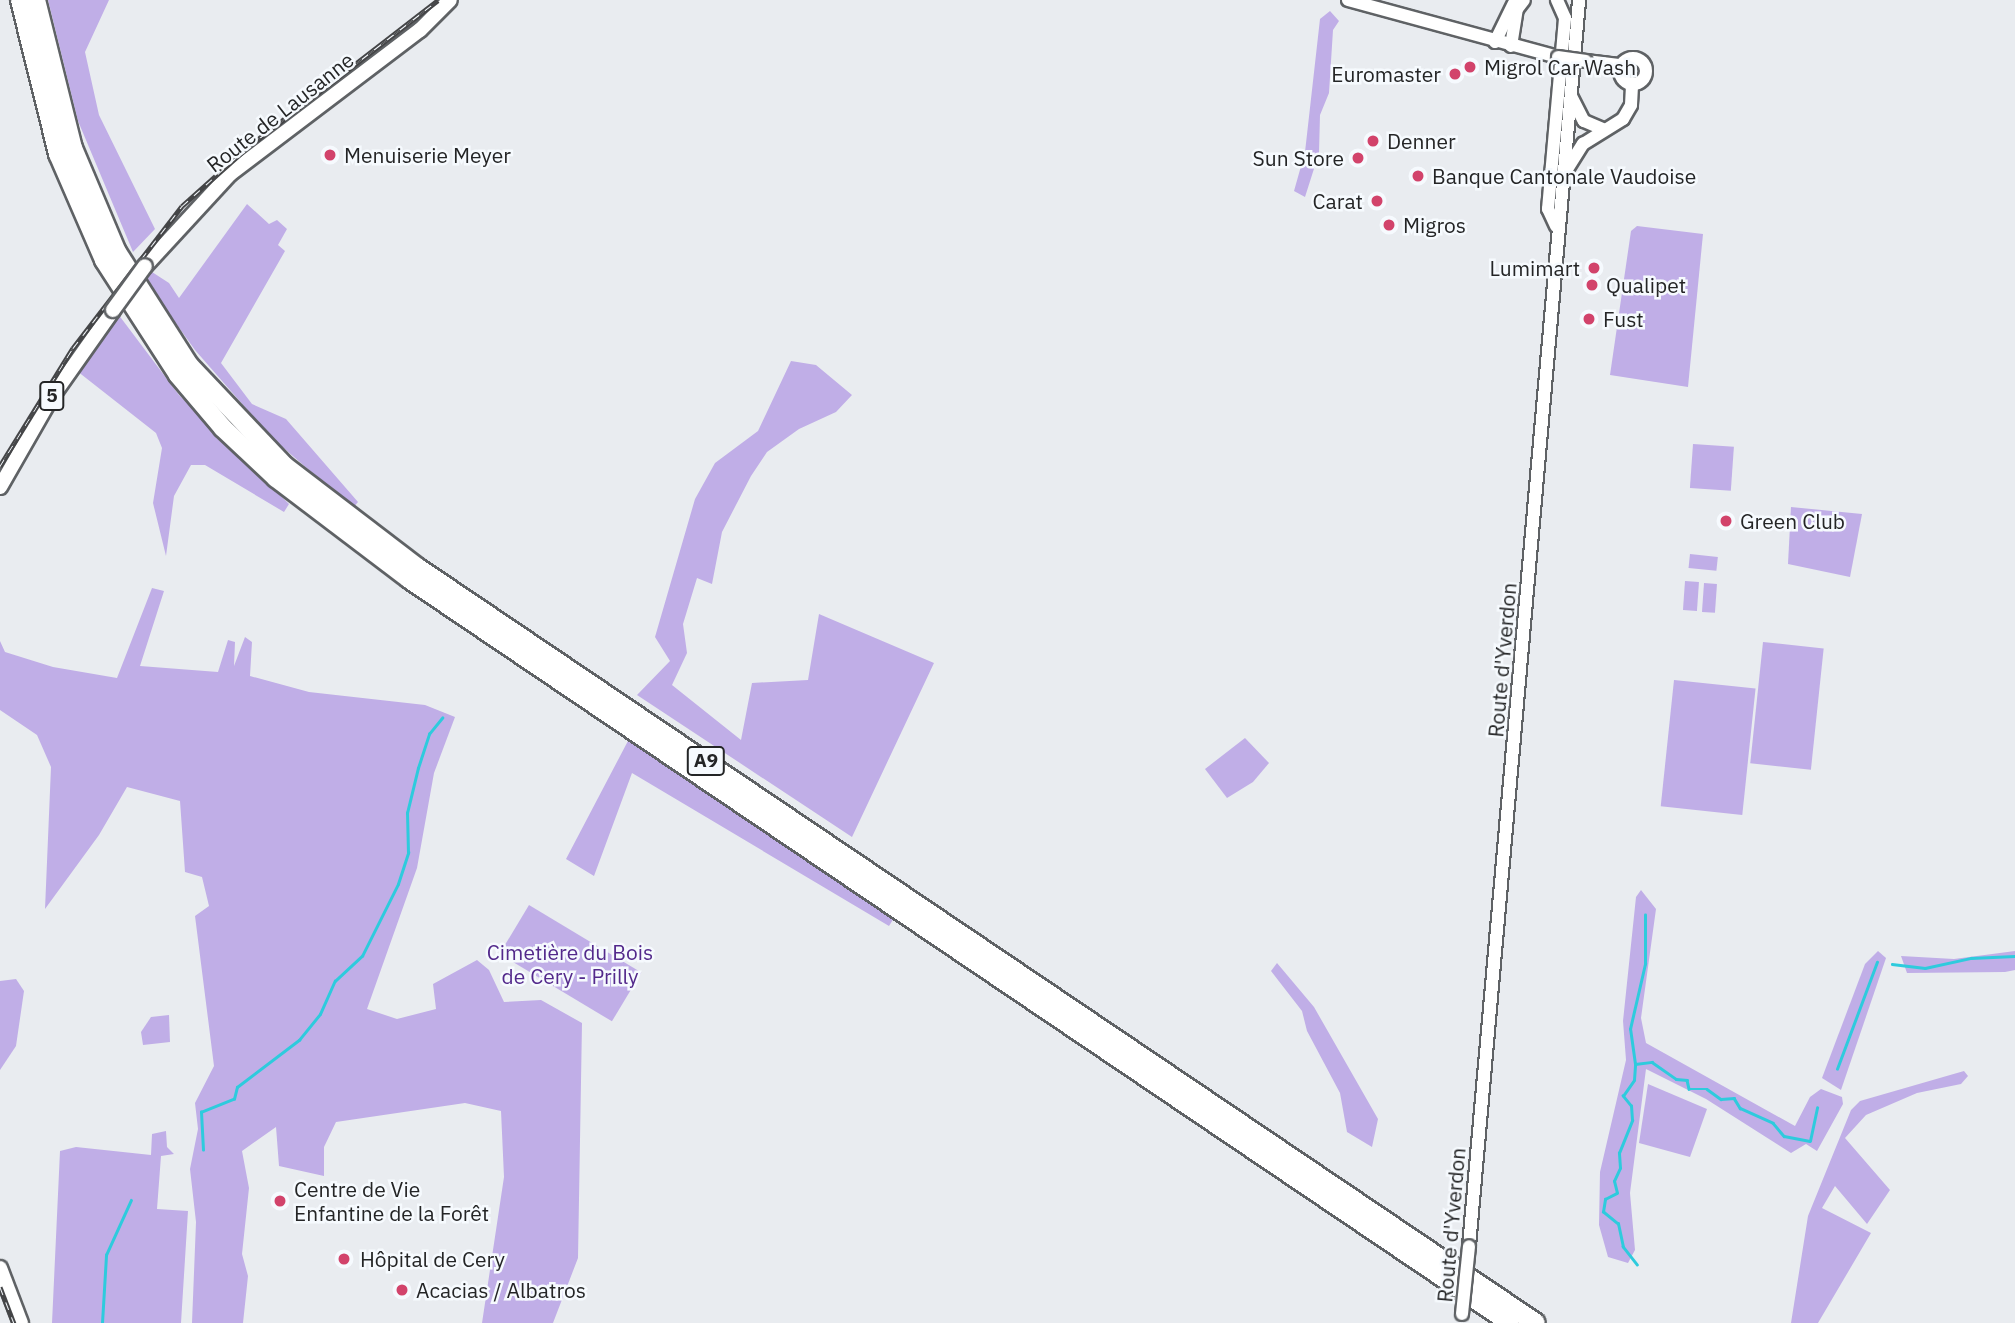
<!DOCTYPE html>
<html>
<head>
<meta charset="utf-8">
<style>
	body { margin:0 }
	#map { position:relative; width:2015px; height:1323px; overflow:hidden; background:#e9ecf0; font-family:"IBM Plex Sans",sans-serif }
	div>[style] { position:absolute }
	[style*='--x'] { left:calc(var(--x)*1px); top:calc(var(--y)*1px); width:calc(var(--w)*1px); rotate:calc(var(--a)*1deg) }
	.green>* { inset:0; background:#c0aee7; transform-origin:0 0 }
	.stream>* { height:2.5px; margin:-1.25px; padding:0 1.25px; transform-origin:1.25px; border-radius:1.25px; background:#2ecbdd }
	.roads { filter:drop-shadow(2px 0 #5f6265) drop-shadow(-2px 0 #5f6265) drop-shadow(0 2px #5f6265) drop-shadow(0 -2px #5f6265) }
	.secondary>* { height:12px; margin:-6px; padding:0 6px; transform-origin:6px; border-radius:6px; background:#fff }
	.secondary>.ring { margin:-6px; padding:0; box-sizing:content-box; background:none; border:12px solid #fff; border-radius:50% }
	.primary>* { height:14px; margin:-7px; padding:0 7px; transform-origin:7px; border-radius:7px; background:#fff }
	.highway>* { height:18px; margin:-9px; padding:0 9px; transform-origin:9px; border-radius:9px; background:#fff }
	.rail>* { height:5px; margin-top:-2.5px; transform-origin:0; background:repeating-linear-gradient(90deg,#f6fafe 0 8px,#444547 0 16px); box-sizing:border-box; border-block:2px solid #444547 }
	.bridges { filter:drop-shadow(2px 0 #5f6265) drop-shadow(-2px 0 #5f6265) drop-shadow(0 2px #5f6265) drop-shadow(0 -2px #5f6265) }
	.secondary-bridge>* { height:12px; margin:-6px; padding:0 6px; transform-origin:6px; border-radius:6px; background:#fff }
	.primary-bridge>* { height:14px; margin:-7px; padding:0 7px; transform-origin:7px; border-radius:7px; background:#fff }
	.dots>* { width:19px; height:19px; translate:-50% -50%; box-sizing:border-box; border:4px solid #f6fafe; border-radius:50% }
	span { translate:-50% -50%; white-space:nowrap; text-align:center; line-height:1.15; -webkit-text-stroke:5px #f6fafe; paint-order:stroke }
	.shield-label span { padding:2px 5px; background:#f6fafe; border:2px solid; border-radius:5px; -webkit-text-stroke-width:0 }
	.shield-label { font-size:19px; color:#242526; font-weight:700 }
	.poi-label { font-size:21px; color:#242526 }
	.left { translate:0 -50%; text-align:left }
	.right { translate:-100% -50%; text-align:right }
	.street-label { font-size:21px; color:#242526 }
	.park-label { font-size:21px; color:#53298b }
</style>
</head>
<body>
<div id="map">
	<div class="green">
		<div style="clip-path:polygon(48px 0,109px 0,85px 52px,99px 115px,155px 229px,133px 252px,78px 121px)"></div>
		<div style="clip-path:polygon(1330px 11px,1339px 21px,1333px 30px,1329px 93px,1320px 115px,1319px 153px,1305px 197px,1294px 191px,1305px 152px,1320px 19px)"></div>
		<div style="clip-path:polygon(247px 204px,269px 224px,277px 220px,287px 229px,278px 245px,285px 251px,221px 363px,252px 404px,286px 419px,358px 502px,353px 508px,272px 438px,195px 350px,145px 280px,152px 272px,169px 283px,179px 298px)"></div>
		<div style="clip-path:polygon(1637px 226px,1703px 234px,1688px 387px,1610px 375px,1631px 231px)"></div>
		<div style="clip-path:polygon(118px 314px,179px 395px,289px 504px,284px 512px,205px 465px,191px 465px,174px 496px,166px 556px,153px 503px,162px 448px,156px 433px,77px 371px)"></div>
		<div style="clip-path:polygon(791px 361px,816px 365px,852px 395px,836px 412px,799px 429px,767px 452px,751px 476px,722px 532px,712px 584px,697px 578px,683px 624px,687px 653px,672px 685px,741px 740px,752px 683px,808px 680px,819px 614px,934px 663px,852px 837px,637px 695px,670px 661px,655px 637px,695px 499px,715px 463px,758px 431px)"></div>
		<div style="left:1693px;top:444px;width:41px;height:44px;rotate:4deg"></div>
		<div style="clip-path:polygon(1791px 507px,1862px 514px,1850px 577px,1788px 564px)"></div>
		<div style="left:1690px;top:554px;width:28px;height:14px;rotate:6deg"></div>
		<div style="left:1685px;top:581px;width:14px;height:29px;rotate:4deg"></div>
		<div style="left:1704px;top:583px;width:13px;height:29px;rotate:4deg"></div>
		<div style="clip-path:polygon(152px 588px,164px 591px,140px 666px,218px 672px,228px 640px,235px 642px,234px 666px,245px 637px,252px 642px,250px 676px,309px 692px,425px 705px,455px 717px,434px 773px,417px 868px,367px 1009px,397px 1019px,436px 1009px,433px 984px,477px 960px,489px 970px,504px 1002px,541px 1000px,582px 1023px,578px 1258px,553px 1323px,482px 1323px,504px 1177px,501px 1111px,465px 1103px,336px 1122px,324px 1147px,324px 1176px,279px 1166px,276px 1127px,242px 1151px,249px 1188px,242px 1254px,248px 1276px,243px 1323px,192px 1323px,196px 1222px,190px 1169px,198px 1129px,195px 1103px,214px 1066px,195px 916px,209px 906px,202px 877px,185px 872px,180px 801px,127px 787px,99px 835px,45px 909px,51px 767px,37px 735px,0 710px,0 641px,5px 652px,53px 667px,117px 678px)"></div>
		<div style="left:1763px;top:642px;width:61px;height:122px;rotate:6deg"></div>
		<div style="left:1674px;top:680px;width:82px;height:127px;rotate:6deg"></div>
		<div style="clip-path:polygon(1245px 738px,1269px 763px,1253px 782px,1227px 798px,1205px 769px)"></div>
		<div style="clip-path:polygon(629px 739px,894px 918px,889px 926px,632px 773px,594px 876px,566px 859px)"></div>
		<div style="clip-path:polygon(1641px 890px,1656px 909px,1641px 1018px,1646px 1043px,1795px 1126px,1810px 1097px,1821px 1089px,1842px 1097px,1843px 1104px,1817px 1151px,1806px 1144px,1791px 1153px,1706px 1099px,1646px 1069px,1630px 1193px,1635px 1250px,1628px 1263px,1608px 1257px,1599px 1225px,1600px 1172px,1626px 1060px,1623px 1021px,1636px 897px)"></div>
		<div style="left:529px;top:905px;width:131px;height:57px;rotate:31deg"></div>
		<div style="clip-path:polygon(1878px 951px,1886px 958px,1841px 1090px,1822px 1078px,1865px 964px)"></div>
		<div style="clip-path:polygon(2015px 951px,2015px 970px,2005px 972px,1907px 973px,1901px 956px,1954px 959px)"></div>
		<div style="clip-path:polygon(1277px 963px,1314px 1007px,1378px 1119px,1372px 1147px,1347px 1132px,1340px 1093px,1307px 1031px,1302px 1011px,1271px 971px)"></div>
		<div style="clip-path:polygon(16px 979px,24px 991px,16px 1046px,0 1070px,0 981px)"></div>
		<div style="clip-path:polygon(169px 1015px,170px 1042px,143px 1045px,141px 1032px,151px 1017px)"></div>
		<div style="clip-path:polygon(1964px 1071px,1968px 1076px,1961px 1084px,1917px 1093px,1866px 1115px,1845px 1138px,1890px 1190px,1867px 1224px,1835px 1186px,1822px 1208px,1871px 1233px,1818px 1323px,1791px 1323px,1808px 1216px,1851px 1110px,1860px 1101px)"></div>
		<div style="clip-path:polygon(1648px 1084px,1707px 1109px,1690px 1157px,1639px 1143px)"></div>
		<div style="clip-path:polygon(166px 1131px,167px 1147px,174px 1154px,161px 1156px,157px 1209px,188px 1211px,181px 1323px,52px 1323px,60px 1151px,76px 1147px,151px 1155px,152px 1134px)"></div>
	</div>
	<div class="stream">
		<div style="--x:1892;--y:964;--w:33;--a:7"></div>
		<div style="--x:1925;--y:968;--w:47;--a:-12.3"></div>
		<div style="--x:1971;--y:958;--w:44;--a:-2.6"></div>
		<div style="--x:1635;--y:1064;--w:35;--a:-98"></div>
		<div style="--x:1630;--y:1029;--w:67;--a:-77"></div>
		<div style="--x:1645;--y:964;--w:49;--a:-90"></div>
		<div style="--x:1837;--y:1069;--w:114;--a:-69.5"></div>
		<div style="--x:203;--y:1150;--w:38;--a:-93"></div>
		<div style="--x:201;--y:1112;--w:35;--a:-22"></div>
		<div style="--x:234;--y:1099;--w:12;--a:-76"></div>
		<div style="--x:237;--y:1087;--w:78;--a:-37.2"></div>
		<div style="--x:299;--y:1040;--w:33;--a:-51"></div>
		<div style="--x:320;--y:1014;--w:36;--a:-66"></div>
		<div style="--x:335;--y:981;--w:37;--a:-43"></div>
		<div style="--x:362;--y:956;--w:80;--a:-63.4"></div>
		<div style="--x:398;--y:884;--w:33;--a:-72"></div>
		<div style="--x:408;--y:853;--w:40;--a:-91.4"></div>
		<div style="--x:407;--y:813;--w:46;--a:-76.3"></div>
		<div style="--x:418;--y:768;--w:36;--a:-72"></div>
		<div style="--x:429;--y:734;--w:21;--a:-51"></div>
		<div style="--x:1637;--y:1265;--w:23;--a:-128"></div>
		<div style="--x:1623;--y:1247;--w:24;--a:-102"></div>
		<div style="--x:1618;--y:1224;--w:19;--a:-141"></div>
		<div style="--x:1603;--y:1212;--w:13;--a:-81"></div>
		<div style="--x:1605;--y:1199;--w:13;--a:-27"></div>
		<div style="--x:1617;--y:1193;--w:12;--a:-104"></div>
		<div style="--x:1614;--y:1181;--w:14;--a:-65"></div>
		<div style="--x:1620;--y:1168;--w:15;--a:-94"></div>
		<div style="--x:1619;--y:1153;--w:35;--a:-68"></div>
		<div style="--x:1632;--y:1120;--w:14;--a:-94"></div>
		<div style="--x:1631;--y:1106;--w:13;--a:-129"></div>
		<div style="--x:1623;--y:1096;--w:19;--a:-55"></div>
		<div style="--x:1634;--y:1080;--w:16;--a:-86"></div>
		<div style="--x:1635;--y:1064;--w:17;--a:-7"></div>
		<div style="--x:1652;--y:1062;--w:29;--a:35"></div>
		<div style="--x:1676;--y:1079;--w:11;--a:5"></div>
		<div style="--x:1687;--y:1080;--w:9;--a:77"></div>
		<div style="--x:1689;--y:1089;--w:18;--a:0"></div>
		<div style="--x:1707;--y:1089;--w:17;--a:36"></div>
		<div style="--x:1721;--y:1099;--w:13;--a:-4"></div>
		<div style="--x:1734;--y:1098;--w:12;--a:59"></div>
		<div style="--x:1740;--y:1108;--w:36;--a:24"></div>
		<div style="--x:1773;--y:1123;--w:17;--a:50"></div>
		<div style="--x:1784;--y:1136;--w:26;--a:11"></div>
		<div style="--x:1810;--y:1141;--w:34;--a:-78"></div>
		<div style="--x:102;--y:1323;--w:68;--a:-86.6"></div>
		<div style="--x:106;--y:1255;--w:60;--a:-65.6"></div>
	</div>
	<div class="roads">
		<div class="secondary">
			<div style="--x:1348;--y:0;--w:218;--a:15.2"></div>
			<div style="--x:1495;--y:42;--w:43;--a:-64"></div>
			<div style="--x:1511;--y:46;--w:37;--a:-81"></div>
			<div style="--x:1517;--y:9;--w:11;--a:-52"></div>
			<div class="ring" style="left:1620px;top:58px;width:14px;height:14px"></div>
			<div style="--x:1586;--y:61;--w:35;--a:7"></div>
			<div style="--x:1571;--y:96;--w:28;--a:63"></div>
			<div style="--x:1584;--y:121;--w:21;--a:23"></div>
			<div style="--x:1564;--y:174;--w:36;--a:-58"></div>
			<div style="--x:1583;--y:144;--w:47;--a:-32"></div>
			<div style="--x:1623;--y:119;--w:16;--a:-60"></div>
			<div style="--x:1631;--y:105;--w:22;--a:-87"></div>
			<div style="--x:1556;--y:226;--w:19;--a:-115"></div>
			<div style="--x:1548;--y:209;--w:192;--a:-84.9"></div>
			<div style="--x:1565;--y:18;--w:20;--a:-114"></div>
			<div style="--x:1469;--y:1246;--w:1251;--a:-84.95"></div>
		</div>
		<div class="primary">
			<div style="--x:145;--y:266;--w:125;--a:-47.3"></div>
			<div style="--x:230;--y:174;--w:238;--a:-37.2"></div>
			<div style="--x:420;--y:30;--w:42;--a:-45"></div>
			<div style="--x:0;--y:487;--w:103;--a:-60.2"></div>
			<div style="--x:51;--y:398;--w:108;--a:-54.8"></div>
			<div style="--x:0;--y:1268;--w:59;--a:69.1"></div>
		</div>
		<div class="highway">
			<div style="--x:20;--y:0;--w:159;--a:76.1"></div>
			<div style="--x:58;--y:154;--w:116;--a:66.5"></div>
			<div style="--x:104;--y:260;--w:137;--a:57.2"></div>
			<div style="--x:178;--y:375;--w:70;--a:49.7"></div>
			<div style="--x:223;--y:428;--w:73;--a:43.3"></div>
			<div style="--x:276;--y:478;--w:167;--a:37.2"></div>
			<div style="--x:409;--y:579;--w:1329;--a:34.05"></div>
			<div style="--x:36;--y:0;--w:153;--a:76"></div>
			<div style="--x:73;--y:148;--w:113;--a:67.1"></div>
			<div style="--x:117;--y:252;--w:134;--a:57.5"></div>
			<div style="--x:189;--y:365;--w:139;--a:46.5"></div>
			<div style="--x:285;--y:466;--w:166;--a:37.4"></div>
			<div style="--x:417;--y:567;--w:1350;--a:34.04"></div>
		</div>
	</div>
	<div class="rail">
		<div style="--x:0;--y:466;--w:139;--a:-58.3"></div>
		<div style="--x:73;--y:348;--w:179;--a:-52.5"></div>
		<div style="--x:182;--y:206;--w:89;--a:-41.8"></div>
		<div style="--x:248;--y:147;--w:240;--a:-37.7"></div>
		<div style="--x:0;--y:1287;--w:39;--a:69"></div>
	</div>
	<div class="bridges">
		<div class="secondary-bridge">
			<div style="--x:1558;--y:57;--w:28;--a:8"></div>
			<div style="--x:1462;--y:1314;--w:68;--a:-84.1"></div>
		</div>
		<div class="primary-bridge">
			<div style="--x:113;--y:310;--w:54;--a:-54"></div>
		</div>
	</div>
	<div class="dots">
		<div style="left:1470px;top:67px;background:#d2436b"></div>
		<div style="left:1455px;top:74px;background:#d2436b"></div>
		<div style="left:1373px;top:141px;background:#d2436b"></div>
		<div style="left:330px;top:155px;background:#d2436b"></div>
		<div style="left:1358px;top:158px;background:#d2436b"></div>
		<div style="left:1418px;top:176px;background:#d2436b"></div>
		<div style="left:1377px;top:201px;background:#d2436b"></div>
		<div style="left:1389px;top:225px;background:#d2436b"></div>
		<div style="left:1594px;top:268px;background:#d2436b"></div>
		<div style="left:1592px;top:285px;background:#d2436b"></div>
		<div style="left:1589px;top:319px;background:#d2436b"></div>
		<div style="left:1726px;top:521px;background:#d2436b"></div>
		<div style="left:280px;top:1201px;background:#d2436b"></div>
		<div style="left:344px;top:1259px;background:#d2436b"></div>
		<div style="left:402px;top:1290px;background:#d2436b"></div>
	</div>
	<div class="shield-label">
		<span style="left:52px;top:396px">5</span>
		<span style="left:706px;top:761px">A9</span>
	</div>
	<div class="poi-label">
		<span class="left" style="left:1484px;top:67px">Migrol Car Wash</span>
		<span class="right" style="left:1441px;top:74px">Euromaster</span>
		<span class="left" style="left:1387px;top:141px">Denner</span>
		<span class="left" style="left:344px;top:155px">Menuiserie Meyer</span>
		<span class="right" style="left:1344px;top:158px">Sun Store</span>
		<span class="left" style="left:1432px;top:176px">Banque Cantonale Vaudoise</span>
		<span class="right" style="left:1363px;top:201px">Carat</span>
		<span class="left" style="left:1403px;top:225px">Migros</span>
		<span class="right" style="left:1580px;top:268px">Lumimart</span>
		<span class="left" style="left:1606px;top:285px">Qualipet</span>
		<span class="left" style="left:1603px;top:319px">Fust</span>
		<span class="left" style="left:1740px;top:521px">Green Club</span>
		<span class="left" style="left:294px;top:1201px">Centre de Vie<br>Enfantine de la Forêt</span>
		<span class="left" style="left:360px;top:1259px">Hôpital de Cery</span>
		<span class="left" style="left:416px;top:1290px">Acacias / Albatros</span>
	</div>
	<div class="street-label">
		<span style="left:280px;top:112px;rotate:-38deg">Route de Lausanne</span>
		<span style="left:1502px;top:660px;rotate:-85deg">Route d'Yverdon</span>
		<span style="left:1451px;top:1225px;rotate:-85deg">Route d'Yverdon</span>
	</div>
	<div class="park-label">
		<span style="left:570px;top:964px">Cimetière du Bois<br>de Cery - Prilly</span>
	</div>
</div>
</body>
</html>
